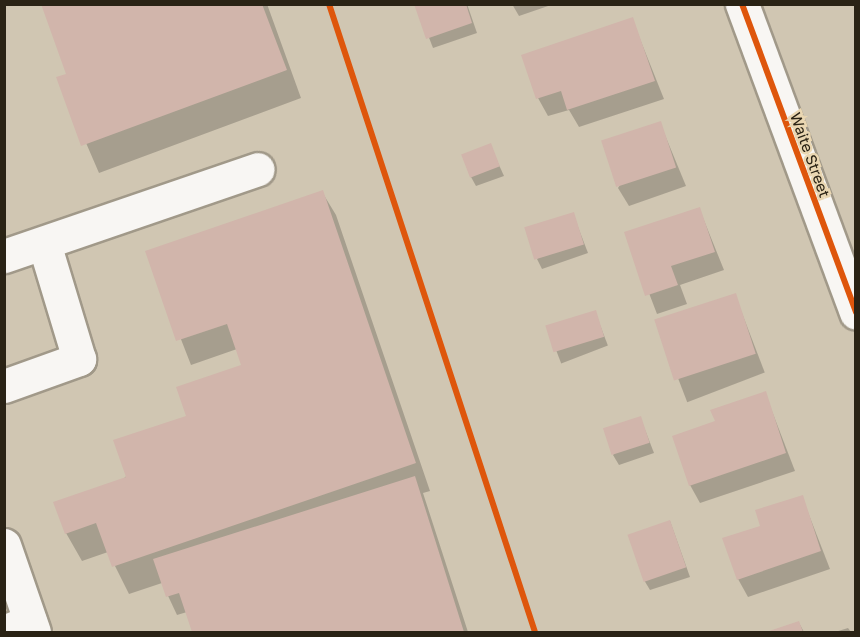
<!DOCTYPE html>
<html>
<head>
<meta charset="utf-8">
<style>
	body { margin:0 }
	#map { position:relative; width:860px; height:637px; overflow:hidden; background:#d0c6b2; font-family:"Golos Text",sans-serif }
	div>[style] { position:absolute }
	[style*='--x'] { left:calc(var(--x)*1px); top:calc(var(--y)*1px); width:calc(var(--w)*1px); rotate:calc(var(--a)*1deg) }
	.shadow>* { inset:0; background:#0003; transform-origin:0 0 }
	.building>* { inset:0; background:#d1b5ab; transform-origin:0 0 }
	.roads { filter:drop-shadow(2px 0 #a19989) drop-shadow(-2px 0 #a19989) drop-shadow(0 2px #a19989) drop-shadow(0 -2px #a19989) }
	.minor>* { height:33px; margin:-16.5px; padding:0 16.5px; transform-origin:16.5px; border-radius:16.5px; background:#f8f6f3 }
	.major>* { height:33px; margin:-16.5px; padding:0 16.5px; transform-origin:16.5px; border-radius:16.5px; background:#f8f6f3 }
	.cycleway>* { height:6px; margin:-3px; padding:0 3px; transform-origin:3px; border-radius:3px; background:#de560c }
	span { translate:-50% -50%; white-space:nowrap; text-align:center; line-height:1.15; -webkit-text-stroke:5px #ead7b2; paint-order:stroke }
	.street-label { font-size:15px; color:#2a2315 }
	.frame { position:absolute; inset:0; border:6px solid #2a2315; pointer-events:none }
</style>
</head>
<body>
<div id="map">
	<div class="shadow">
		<div style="clip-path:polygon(42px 4px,267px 4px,301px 98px,99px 173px,58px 78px,68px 75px)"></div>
		<div style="clip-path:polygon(416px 4px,467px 4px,477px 33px,433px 48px)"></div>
		<div style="clip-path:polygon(512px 4px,554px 4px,519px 16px)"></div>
		<div style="clip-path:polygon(632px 19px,664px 99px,579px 127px,569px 110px,548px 116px,538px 98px)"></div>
		<div style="clip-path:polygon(660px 123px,686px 186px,629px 206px,618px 188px)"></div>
		<div style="clip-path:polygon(490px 145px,504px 176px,476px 186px,471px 177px)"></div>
		<div style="clip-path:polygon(322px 192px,336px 215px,430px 491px,423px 493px,468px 632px,193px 632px,187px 612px,177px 615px,162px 583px,129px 594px,108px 552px,82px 561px,66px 533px,243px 366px,237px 349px,191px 365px,147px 252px)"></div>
		<div style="clip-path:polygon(699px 208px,724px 270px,680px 285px,687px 304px,657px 314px,626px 233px)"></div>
		<div style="clip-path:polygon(573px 214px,588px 253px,542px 269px,537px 259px)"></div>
		<div style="left:735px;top:295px;width:83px;height:83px;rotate:69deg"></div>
		<div style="left:595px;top:312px;width:36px;height:50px;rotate:69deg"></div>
		<div style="clip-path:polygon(765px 393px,795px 471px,700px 503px,690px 485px,717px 422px)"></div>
		<div style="clip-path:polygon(640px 417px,654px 453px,619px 465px,613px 455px)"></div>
		<div style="clip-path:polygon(802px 497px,830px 569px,748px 597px,738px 579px,762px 527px)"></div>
		<div style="clip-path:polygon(670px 521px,690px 577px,650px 590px,644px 580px)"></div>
		<div style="clip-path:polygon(799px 623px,804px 632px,769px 632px)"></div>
		<div style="clip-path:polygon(848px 628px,851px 632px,835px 632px)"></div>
	</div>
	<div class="building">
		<div style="clip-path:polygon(41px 4px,262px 4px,287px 70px,81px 146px,56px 77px,66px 74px)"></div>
		<div style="clip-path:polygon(414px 4px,466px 4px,472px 23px,426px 39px)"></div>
		<div style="clip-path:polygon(633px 17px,655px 81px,567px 110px,561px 91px,536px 99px,521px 55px)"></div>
		<div style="left:661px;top:121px;width:49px;height:63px;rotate:72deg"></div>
		<div style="left:491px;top:143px;width:25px;height:32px;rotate:69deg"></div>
		<div style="clip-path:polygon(323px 190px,416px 463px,112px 567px,96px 523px,65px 534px,53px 502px,126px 477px,113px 440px,186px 416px,176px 387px,241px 365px,227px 324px,176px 341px,145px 251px)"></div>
		<div style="clip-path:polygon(700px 207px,715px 252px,671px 266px,678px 285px,645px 296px,624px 232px)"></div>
		<div style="left:574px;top:212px;width:34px;height:52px;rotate:73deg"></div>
		<div style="left:736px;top:293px;width:64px;height:86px;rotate:72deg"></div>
		<div style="left:596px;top:310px;width:28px;height:53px;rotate:73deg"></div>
		<div style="clip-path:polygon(766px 391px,786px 453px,689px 486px,672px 436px,715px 421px,710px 410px)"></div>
		<div style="left:641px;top:416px;width:28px;height:40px;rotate:72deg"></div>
		<div style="clip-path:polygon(415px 476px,464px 632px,192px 632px,179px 593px,166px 597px,153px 559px)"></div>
		<div style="clip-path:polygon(803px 495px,821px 551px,737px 580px,722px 538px,760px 526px,755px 510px)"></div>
		<div style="left:670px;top:520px;width:50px;height:45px;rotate:71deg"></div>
		<div style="clip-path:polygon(799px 621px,803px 632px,766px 632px)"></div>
	</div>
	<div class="roads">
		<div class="minor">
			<div style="--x:742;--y:4;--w:329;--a:69.7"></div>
			<div style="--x:4;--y:256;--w:268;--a:-18.9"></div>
			<div style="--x:4;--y:386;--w:80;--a:-19.8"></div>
			<div style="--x:79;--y:359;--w:121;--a:-106.8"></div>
			<div style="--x:4;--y:632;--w:28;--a:-23"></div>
		</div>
		<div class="major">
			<div style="--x:4;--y:545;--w:92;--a:71"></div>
		</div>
	</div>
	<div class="cycleway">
		<div style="--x:329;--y:4;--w:661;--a:71.84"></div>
		<div style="--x:742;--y:4;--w:329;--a:69.7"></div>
	</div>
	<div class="street-label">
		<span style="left:810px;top:155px;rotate:70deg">Waite Street</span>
	</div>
	<div class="frame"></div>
</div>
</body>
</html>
